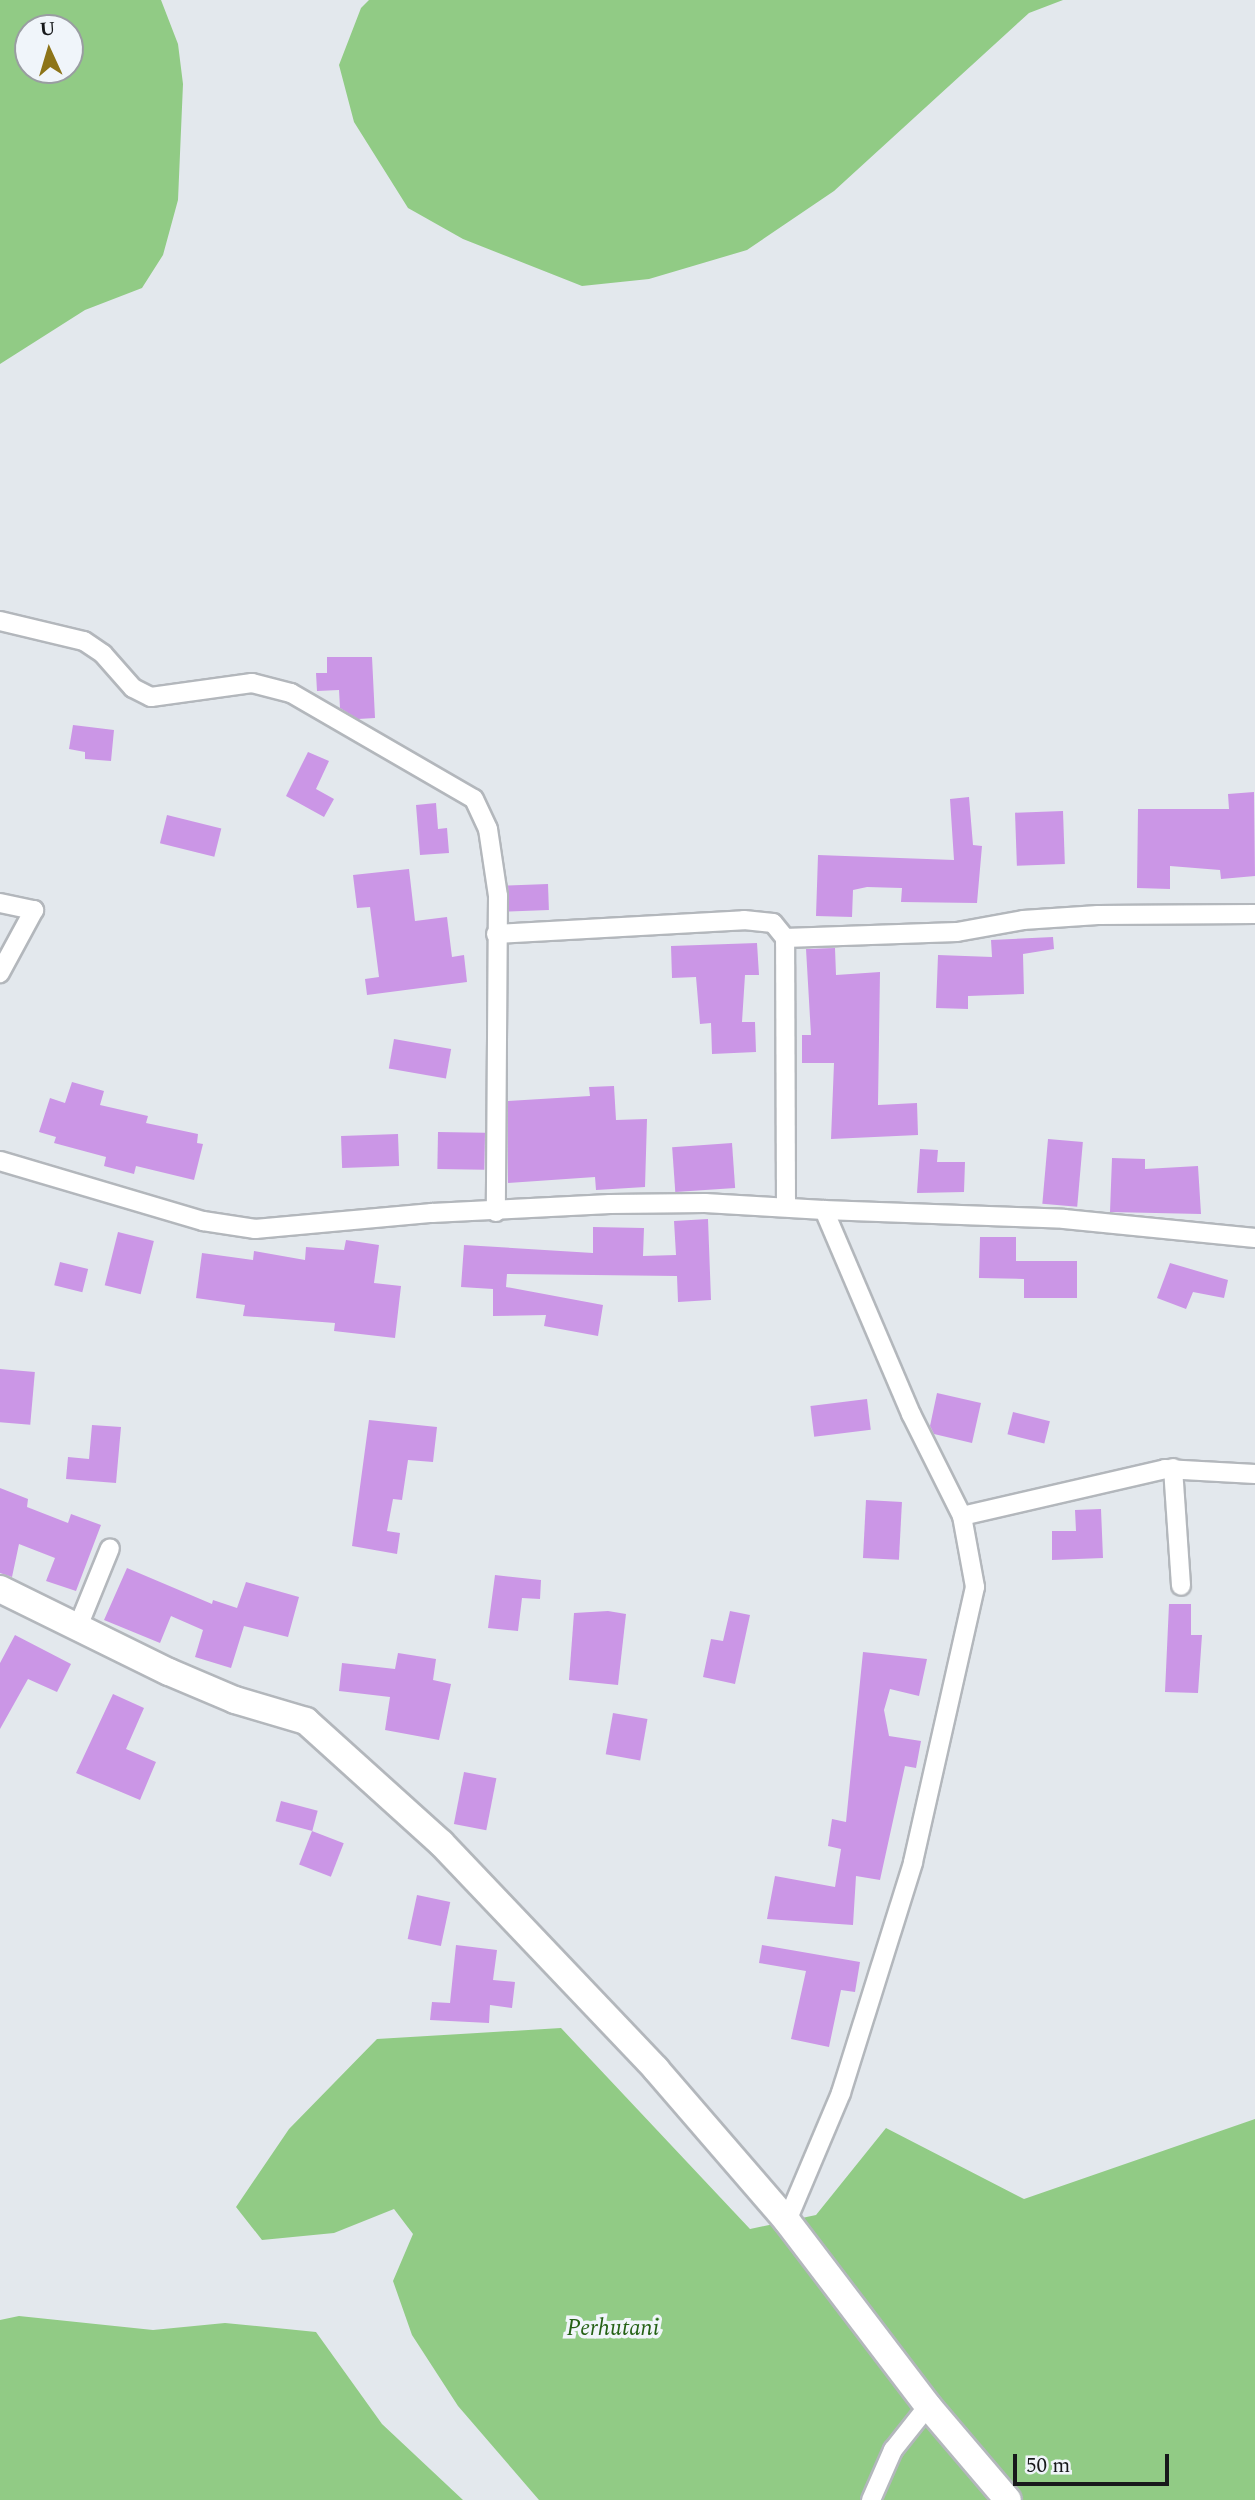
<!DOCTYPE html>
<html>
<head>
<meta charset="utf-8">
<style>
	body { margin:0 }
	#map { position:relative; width:1255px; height:2500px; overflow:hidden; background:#e3e8ed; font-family:Spectral,serif }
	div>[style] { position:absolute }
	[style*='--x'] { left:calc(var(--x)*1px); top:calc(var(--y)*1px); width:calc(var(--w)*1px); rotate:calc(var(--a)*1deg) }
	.green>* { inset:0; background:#91cb85 }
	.building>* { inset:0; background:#cb96e6; transform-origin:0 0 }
	.roads { filter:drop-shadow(2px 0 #b3b7bc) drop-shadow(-2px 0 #b3b7bc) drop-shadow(0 2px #b3b7bc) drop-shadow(0 -2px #b3b7bc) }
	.street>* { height:18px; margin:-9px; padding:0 9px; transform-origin:9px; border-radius:9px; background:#fff }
	.secondary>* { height:26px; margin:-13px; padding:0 13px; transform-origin:13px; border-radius:13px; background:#fff }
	span { translate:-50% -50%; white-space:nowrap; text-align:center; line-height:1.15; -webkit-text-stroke:7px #f0f5fa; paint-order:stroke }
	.park-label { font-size:23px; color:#256115; font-style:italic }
	.north { position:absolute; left:14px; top:14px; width:70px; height:70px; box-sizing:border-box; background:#f0f5fa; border:2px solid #999da1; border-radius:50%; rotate:356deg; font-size:19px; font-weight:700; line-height:28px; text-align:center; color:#17191b }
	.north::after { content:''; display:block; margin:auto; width:24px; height:32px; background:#8d7418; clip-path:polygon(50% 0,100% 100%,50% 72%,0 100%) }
	.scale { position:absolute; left:1013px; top:2454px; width:156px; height:32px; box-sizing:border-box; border:4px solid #17191b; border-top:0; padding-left:9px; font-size:21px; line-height:24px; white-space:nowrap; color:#17191b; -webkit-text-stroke:5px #f0f5fa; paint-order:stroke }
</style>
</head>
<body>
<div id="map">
	<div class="green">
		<div style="clip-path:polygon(evenodd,0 0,161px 0,178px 44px,183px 84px,178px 200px,163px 255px,142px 288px,85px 310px,0 364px,0 0,28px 28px,70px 28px,70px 70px,28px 70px,28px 28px)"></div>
		<div style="clip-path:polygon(369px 0,1063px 0,1029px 13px,834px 191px,747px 250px,649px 279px,582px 286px,463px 239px,408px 208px,354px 122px,339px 65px,361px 8px)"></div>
		<div style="clip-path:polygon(561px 2028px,750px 2229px,816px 2215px,886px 2128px,1024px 2199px,1255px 2119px,1255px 2500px,539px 2500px,458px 2406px,412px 2335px,393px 2281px,413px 2234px,394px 2209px,334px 2233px,262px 2240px,236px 2207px,289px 2129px,377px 2039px)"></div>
		<div style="clip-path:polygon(19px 2316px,153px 2330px,225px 2323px,316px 2332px,382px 2424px,463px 2500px,0 2500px,0 2320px)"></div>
	</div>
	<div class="building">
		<div style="clip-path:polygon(327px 657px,372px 657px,375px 718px,358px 719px,340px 708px,339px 690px,317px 691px,316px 673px,327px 673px)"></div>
		<div style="clip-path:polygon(73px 725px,114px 730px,111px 761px,85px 759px,85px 752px,69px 749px)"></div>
		<div style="clip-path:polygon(308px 752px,329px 761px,316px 789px,334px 799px,324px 817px,286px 796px)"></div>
		<div style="clip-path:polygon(1254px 792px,1255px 876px,1221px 879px,1220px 870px,1170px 866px,1170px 889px,1137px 888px,1138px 809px,1229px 809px,1228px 794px)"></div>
		<div style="clip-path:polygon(969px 797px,973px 845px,982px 846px,977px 903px,901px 902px,902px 888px,867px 887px,853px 890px,852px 917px,816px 916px,818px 855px,954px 860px,950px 799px)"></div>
		<div style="clip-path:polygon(436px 803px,438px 829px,447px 828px,449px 853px,420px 855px,416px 805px)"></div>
		<div style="left:1063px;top:811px;width:53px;height:48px;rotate:88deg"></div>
		<div style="left:167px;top:815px;width:56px;height:29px;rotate:14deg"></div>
		<div style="clip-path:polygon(409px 869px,415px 921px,447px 917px,452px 957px,464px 955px,467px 982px,367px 995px,365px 979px,379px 977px,370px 907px,357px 908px,353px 875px)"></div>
		<div style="left:548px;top:884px;width:26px;height:40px;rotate:88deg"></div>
		<div style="clip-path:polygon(1053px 937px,1054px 949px,1023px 954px,1024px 994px,968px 996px,968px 1009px,936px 1008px,938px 955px,992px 957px,991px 940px)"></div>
		<div style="clip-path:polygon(757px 943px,759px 975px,745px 975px,742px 1022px,755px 1022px,756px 1052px,712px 1054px,711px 1023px,700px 1024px,696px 977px,672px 978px,671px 946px)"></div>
		<div style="clip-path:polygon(835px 948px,836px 975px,880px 972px,878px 1105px,917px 1103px,918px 1135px,831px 1139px,834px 1063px,802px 1063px,802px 1035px,811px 1035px,806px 949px)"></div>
		<div style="left:394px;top:1039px;width:58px;height:30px;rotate:10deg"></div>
		<div style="clip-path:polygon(72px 1082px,104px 1091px,100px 1105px,148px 1116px,146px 1123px,198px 1134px,197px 1143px,203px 1144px,194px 1180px,136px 1166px,134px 1174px,104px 1166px,106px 1157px,54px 1143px,56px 1137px,39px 1132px,50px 1098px,65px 1103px)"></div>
		<div style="clip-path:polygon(614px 1086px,616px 1120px,647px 1119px,645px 1187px,596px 1190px,595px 1177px,508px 1183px,508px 1101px,590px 1096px,589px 1087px)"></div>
		<div style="left:438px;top:1132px;width:47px;height:37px;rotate:1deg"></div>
		<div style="left:398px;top:1134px;width:32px;height:57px;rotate:88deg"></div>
		<div style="left:1048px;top:1139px;width:35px;height:65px;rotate:5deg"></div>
		<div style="left:732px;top:1143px;width:45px;height:60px;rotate:86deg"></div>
		<div style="clip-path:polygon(920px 1149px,938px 1150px,937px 1162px,965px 1162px,964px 1192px,917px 1193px)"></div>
		<div style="clip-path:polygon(1112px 1158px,1145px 1159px,1145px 1169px,1198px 1166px,1201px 1214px,1110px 1212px)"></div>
		<div style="clip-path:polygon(708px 1219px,711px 1300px,678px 1302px,677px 1276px,507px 1274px,506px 1287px,603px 1305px,598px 1336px,544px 1326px,546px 1315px,493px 1316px,493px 1289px,461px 1287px,464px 1245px,593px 1253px,593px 1227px,644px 1228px,643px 1256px,676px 1255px,674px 1221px)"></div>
		<div style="left:118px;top:1232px;width:37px;height:55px;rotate:14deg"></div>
		<div style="clip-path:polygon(980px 1237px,1016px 1237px,1016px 1261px,1077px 1261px,1077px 1298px,1024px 1298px,1024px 1279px,979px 1278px)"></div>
		<div style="clip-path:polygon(346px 1240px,379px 1245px,374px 1283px,401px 1286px,395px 1338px,334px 1331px,335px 1323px,243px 1316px,245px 1305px,196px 1298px,202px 1253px,253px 1260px,254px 1251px,305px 1260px,306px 1247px,344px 1250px)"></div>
		<div style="left:60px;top:1262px;width:29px;height:24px;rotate:14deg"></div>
		<div style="clip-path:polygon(1170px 1263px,1228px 1280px,1224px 1298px,1193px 1292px,1186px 1309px,1157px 1298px)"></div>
		<div style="left:0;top:1369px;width:35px;height:53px;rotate:5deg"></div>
		<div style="clip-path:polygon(937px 1393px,981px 1403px,972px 1443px,934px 1434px,930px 1426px)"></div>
		<div style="left:867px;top:1399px;width:31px;height:57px;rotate:83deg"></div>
		<div style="left:1013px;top:1412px;width:38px;height:23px;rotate:14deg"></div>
		<div style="clip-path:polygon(369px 1420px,437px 1427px,433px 1462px,408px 1460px,402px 1500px,393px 1499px,387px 1531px,400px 1533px,397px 1554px,352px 1546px)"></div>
		<div style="clip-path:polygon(92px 1425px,121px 1427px,116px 1483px,66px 1479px,68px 1457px,89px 1459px)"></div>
		<div style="clip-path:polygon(0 1488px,28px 1499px,27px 1507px,68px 1523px,71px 1514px,101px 1525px,76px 1591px,46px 1581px,55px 1558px,19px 1544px,12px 1577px,0 1573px)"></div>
		<div style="left:866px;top:1500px;width:36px;height:58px;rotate:3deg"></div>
		<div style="clip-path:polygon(1101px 1509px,1103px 1558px,1052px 1560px,1052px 1531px,1076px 1531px,1075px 1510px)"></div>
		<div style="clip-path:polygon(127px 1568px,212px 1604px,213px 1600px,237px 1608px,246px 1582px,299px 1597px,288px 1637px,244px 1626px,231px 1668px,195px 1657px,203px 1630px,171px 1616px,160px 1643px,104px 1620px)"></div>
		<div style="clip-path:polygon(495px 1575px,541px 1580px,540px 1599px,522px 1598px,518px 1631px,488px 1628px)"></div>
		<div style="clip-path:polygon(1169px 1604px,1191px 1604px,1191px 1635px,1202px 1635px,1198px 1693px,1165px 1692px)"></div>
		<div style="clip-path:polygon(608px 1611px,626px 1614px,618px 1685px,569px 1680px,574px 1613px)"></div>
		<div style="clip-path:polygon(730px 1611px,750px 1615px,735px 1684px,703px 1677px,711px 1639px,723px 1641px)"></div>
		<div style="clip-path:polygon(15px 1635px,71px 1664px,57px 1692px,28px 1679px,0 1729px,0 1663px)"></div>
		<div style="clip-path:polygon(863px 1652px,927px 1659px,919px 1696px,890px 1689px,884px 1710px,889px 1736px,921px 1741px,916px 1768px,905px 1766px,880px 1880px,856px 1876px,853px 1925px,767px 1919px,775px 1876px,835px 1887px,841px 1849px,828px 1846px,832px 1819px,846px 1822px)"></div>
		<div style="clip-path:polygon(398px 1653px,436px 1659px,433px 1680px,451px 1684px,439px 1740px,385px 1730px,390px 1697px,339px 1691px,342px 1663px,395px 1669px)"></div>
		<div style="clip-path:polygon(113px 1694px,144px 1708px,126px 1749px,156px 1762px,140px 1800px,76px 1773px)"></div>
		<div style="left:613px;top:1713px;width:35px;height:42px;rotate:10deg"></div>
		<div style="left:464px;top:1772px;width:33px;height:53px;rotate:11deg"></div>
		<div style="left:281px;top:1801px;width:38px;height:21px;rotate:15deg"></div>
		<div style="left:312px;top:1831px;width:34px;height:36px;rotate:21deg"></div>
		<div style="left:417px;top:1895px;width:34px;height:45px;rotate:12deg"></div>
		<div style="clip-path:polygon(456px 1945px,497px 1950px,493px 1980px,515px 1982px,512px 2008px,490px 2005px,489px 2023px,430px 2020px,432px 2002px,450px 2003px)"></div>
		<div style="clip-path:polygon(762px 1945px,860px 1962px,855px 1992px,841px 1990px,829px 2047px,791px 2039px,806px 1971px,759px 1963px)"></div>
	</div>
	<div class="roads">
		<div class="street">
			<div style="--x:0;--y:621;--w:86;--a:13.4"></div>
			<div style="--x:84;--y:641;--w:23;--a:34"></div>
			<div style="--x:103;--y:654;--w:45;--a:48.6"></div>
			<div style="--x:133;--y:688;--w:20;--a:27"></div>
			<div style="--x:151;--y:697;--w:102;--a:-7.9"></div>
			<div style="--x:252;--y:683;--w:40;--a:14.4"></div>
			<div style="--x:291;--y:693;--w:211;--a:30.1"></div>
			<div style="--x:474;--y:799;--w:33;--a:65"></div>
			<div style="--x:488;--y:829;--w:68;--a:81.5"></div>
			<div style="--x:498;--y:896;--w:316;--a:90.4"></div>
			<div style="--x:0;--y:903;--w:35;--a:12"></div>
			<div style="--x:34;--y:910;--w:72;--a:118.4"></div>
			<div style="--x:496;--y:934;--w:248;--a:-3.2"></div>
			<div style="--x:744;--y:920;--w:29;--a:6"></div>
			<div style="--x:773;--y:923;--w:19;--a:51"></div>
			<div style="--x:0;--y:1161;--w:212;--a:16.5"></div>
			<div style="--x:203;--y:1221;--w:53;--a:8.7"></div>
			<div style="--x:255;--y:1229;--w:178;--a:-5.2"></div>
			<div style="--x:432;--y:1213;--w:178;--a:-2.9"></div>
			<div style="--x:610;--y:1204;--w:95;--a:-0.6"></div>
			<div style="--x:705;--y:1203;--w:119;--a:3.4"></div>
			<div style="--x:824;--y:1210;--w:222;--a:66.9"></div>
			<div style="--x:911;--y:1414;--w:114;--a:63.4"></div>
			<div style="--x:962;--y:1516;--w:72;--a:79.6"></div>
			<div style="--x:975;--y:1587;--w:283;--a:102.7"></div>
			<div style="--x:913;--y:1863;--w:241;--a:107.4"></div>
			<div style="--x:841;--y:2093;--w:139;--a:112.9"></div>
			<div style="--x:786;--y:1206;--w:268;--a:-90.2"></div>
			<div style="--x:785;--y:938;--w:172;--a:-2"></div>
			<div style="--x:957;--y:932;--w:67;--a:-10.3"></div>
			<div style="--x:1023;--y:920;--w:75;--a:-3.8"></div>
			<div style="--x:1098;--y:915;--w:157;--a:-0.4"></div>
			<div style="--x:824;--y:1210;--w:240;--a:2.1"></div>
			<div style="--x:1064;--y:1219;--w:192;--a:5.7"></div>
			<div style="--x:1173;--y:1468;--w:118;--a:86.1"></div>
			<div style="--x:962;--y:1516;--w:208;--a:-13"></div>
			<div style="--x:1165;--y:1469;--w:90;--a:3.2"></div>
			<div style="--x:77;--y:1629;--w:87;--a:-67.8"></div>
			<div style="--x:871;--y:2500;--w:55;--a:-66.3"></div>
			<div style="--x:893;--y:2450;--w:56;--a:-51.5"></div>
		</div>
		<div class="secondary">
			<div style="--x:0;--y:1589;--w:188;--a:26.2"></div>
			<div style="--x:169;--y:1672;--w:72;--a:23"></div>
			<div style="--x:235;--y:1700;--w:74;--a:16.5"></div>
			<div style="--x:306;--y:1721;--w:182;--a:42.1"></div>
			<div style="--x:441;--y:1843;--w:312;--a:46.4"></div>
			<div style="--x:656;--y:2069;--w:201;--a:49.2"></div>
			<div style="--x:787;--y:2221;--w:233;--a:52.7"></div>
			<div style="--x:928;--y:2406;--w:123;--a:49.6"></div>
		</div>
	</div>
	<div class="park-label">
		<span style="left:613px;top:2329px">Perhutani</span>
	</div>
	<div class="north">U</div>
	<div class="scale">50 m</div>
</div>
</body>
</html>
